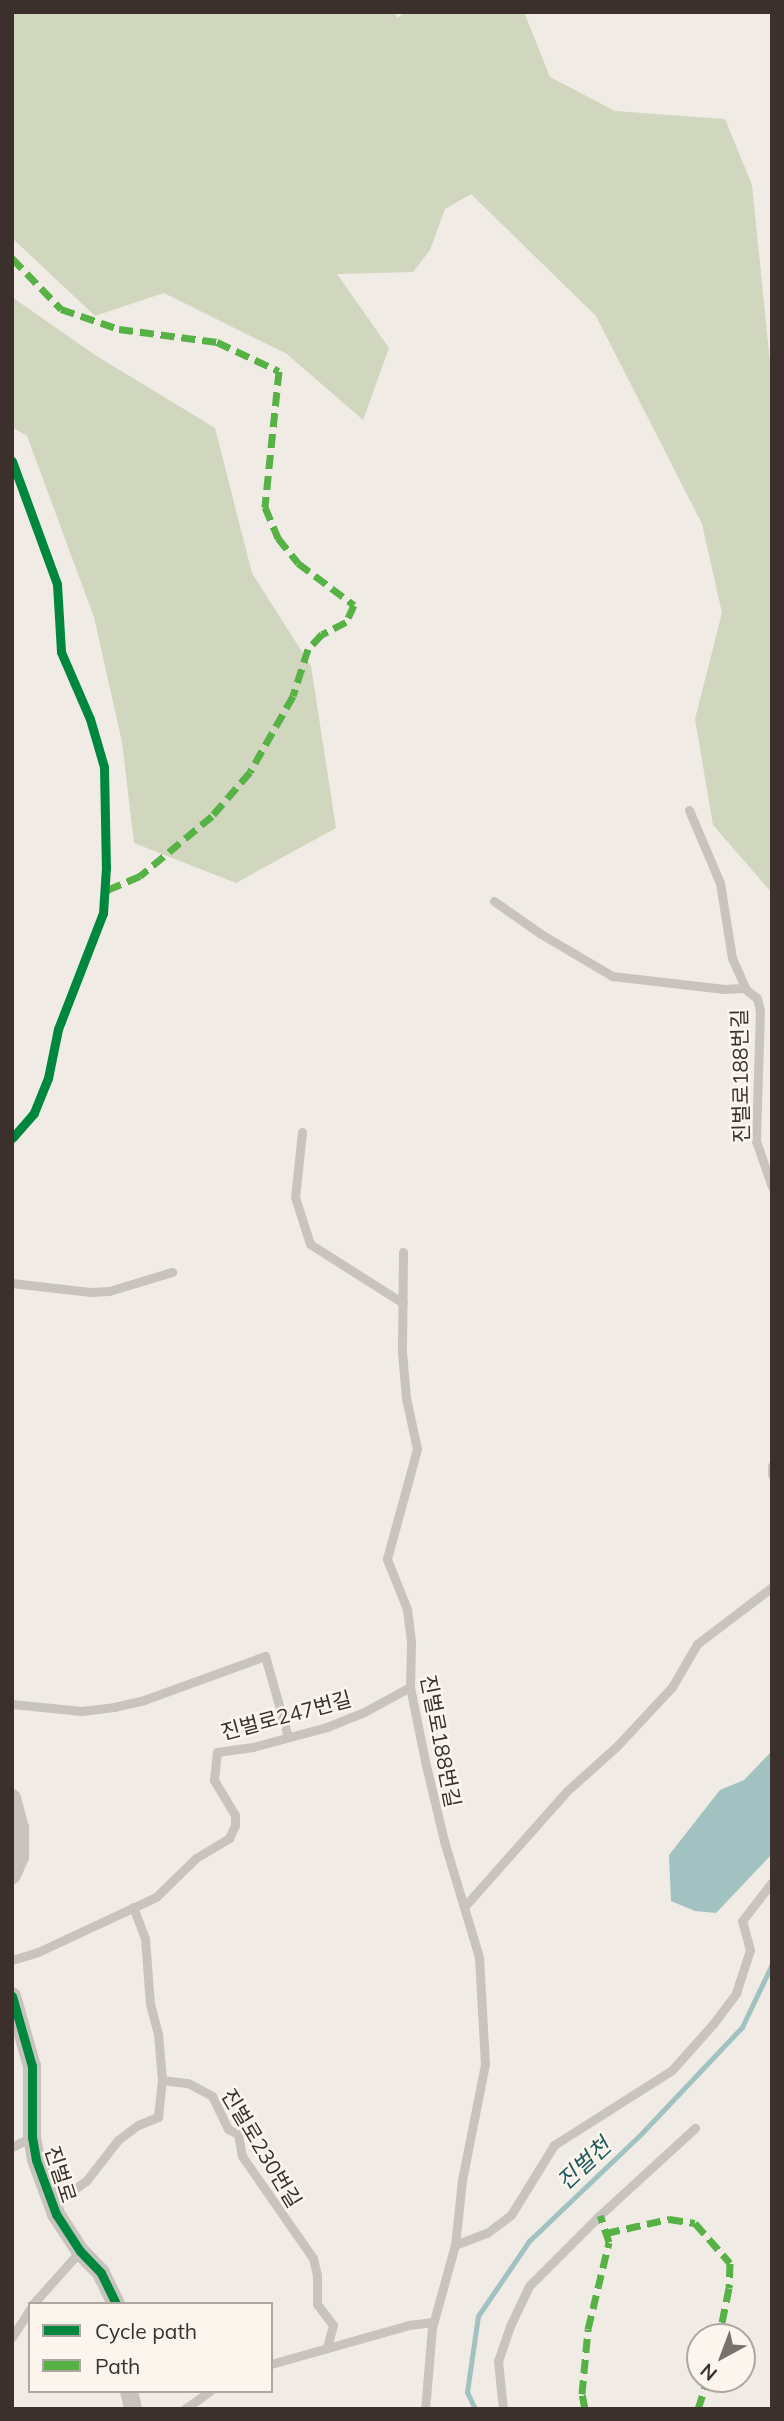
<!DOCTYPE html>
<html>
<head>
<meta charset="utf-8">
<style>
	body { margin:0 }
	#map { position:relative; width:784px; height:2421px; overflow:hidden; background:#f0ebe5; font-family:Mulish,"Noto Sans KR",sans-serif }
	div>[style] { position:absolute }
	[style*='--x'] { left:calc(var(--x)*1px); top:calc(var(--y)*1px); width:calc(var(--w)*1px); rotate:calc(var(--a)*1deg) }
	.green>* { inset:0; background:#d1d6bf }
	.water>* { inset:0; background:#a1c2c1 }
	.stream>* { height:5px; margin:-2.5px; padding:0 2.5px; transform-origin:2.5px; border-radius:2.5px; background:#a1c2c1 }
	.lane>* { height:9px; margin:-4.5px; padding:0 4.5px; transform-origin:4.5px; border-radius:4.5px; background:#c9c3be }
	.street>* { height:18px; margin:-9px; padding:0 9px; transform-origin:9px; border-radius:9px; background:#c9c3be }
	.quiet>* { height:7px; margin-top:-3.5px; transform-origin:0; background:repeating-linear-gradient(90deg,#57b246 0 14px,transparent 0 21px) }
	.cycleway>* { height:9px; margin:-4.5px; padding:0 4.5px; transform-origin:4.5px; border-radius:4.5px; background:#00873e }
	span { translate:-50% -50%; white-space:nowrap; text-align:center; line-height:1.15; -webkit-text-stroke:5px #fbf5ee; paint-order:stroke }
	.street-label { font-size:21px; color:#3b302b }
	.water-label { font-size:23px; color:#1f5a5e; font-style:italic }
	.frame { position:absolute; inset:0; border:14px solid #3b302b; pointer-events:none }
	.legend { position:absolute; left:28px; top:2302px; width:245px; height:91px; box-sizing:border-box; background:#fbf5ee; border:2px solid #aea6a0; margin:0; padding:9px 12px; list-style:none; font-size:21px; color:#3b302b }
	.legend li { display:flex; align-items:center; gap:14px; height:35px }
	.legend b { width:35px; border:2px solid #aea6a0 }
	.north { position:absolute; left:686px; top:2323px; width:70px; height:70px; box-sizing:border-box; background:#fbf5ee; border:2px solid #aea6a0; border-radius:50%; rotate:221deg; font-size:19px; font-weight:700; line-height:28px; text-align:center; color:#3b302b }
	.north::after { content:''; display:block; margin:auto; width:24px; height:32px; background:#7a716c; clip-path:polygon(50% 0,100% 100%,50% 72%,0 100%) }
</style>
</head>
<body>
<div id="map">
	<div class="green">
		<div style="clip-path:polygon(12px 12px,396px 12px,397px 18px,406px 12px,524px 12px,550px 77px,615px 111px,725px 119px,752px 185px,772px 382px,772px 893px,713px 825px,695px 719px,722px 613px,702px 524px,596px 316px,471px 194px,445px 209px,430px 250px,413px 272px,337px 274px,389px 348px,363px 420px,287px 354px,164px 293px,95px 316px,12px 238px)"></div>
		<div style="clip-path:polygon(12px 297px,95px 355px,215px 428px,252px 573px,311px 666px,336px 828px,236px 883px,134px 843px,122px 742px,94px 617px,27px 436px,12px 427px)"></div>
	</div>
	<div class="water">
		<div style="clip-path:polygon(772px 1751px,772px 1854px,716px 1913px,695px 1911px,671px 1901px,669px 1855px,720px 1790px,744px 1780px)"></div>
	</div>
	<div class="stream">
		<div style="--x:475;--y:2409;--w:19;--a:-115"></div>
		<div style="--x:467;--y:2392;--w:77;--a:-81.8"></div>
		<div style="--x:478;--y:2316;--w:91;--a:-55.8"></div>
		<div style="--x:529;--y:2241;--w:152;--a:-43.7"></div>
		<div style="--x:639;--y:2136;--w:150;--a:-46.6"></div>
		<div style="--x:742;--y:2027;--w:70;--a:-64.5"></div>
	</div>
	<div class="lane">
		<div style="--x:689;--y:810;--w:79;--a:67"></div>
		<div style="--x:720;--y:883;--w:76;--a:80.9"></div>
		<div style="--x:732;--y:958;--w:34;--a:66"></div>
		<div style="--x:494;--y:901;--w:57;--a:35.1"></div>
		<div style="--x:541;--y:934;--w:82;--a:30.6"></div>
		<div style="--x:612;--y:976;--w:113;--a:6.6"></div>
		<div style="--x:724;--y:989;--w:20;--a:-3"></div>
		<div style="--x:744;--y:988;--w:16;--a:38"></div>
		<div style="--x:757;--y:998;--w:13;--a:77"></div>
		<div style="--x:760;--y:1011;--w:130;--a:91.8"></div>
		<div style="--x:756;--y:1141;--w:49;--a:70.8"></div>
		<div style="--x:302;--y:1132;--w:65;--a:96.1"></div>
		<div style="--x:295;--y:1197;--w:49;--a:72.3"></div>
		<div style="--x:310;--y:1244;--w:110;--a:32.4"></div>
		<div style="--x:403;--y:1252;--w:100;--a:90.6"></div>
		<div style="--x:402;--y:1352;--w:46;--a:85"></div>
		<div style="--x:406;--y:1398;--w:52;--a:77.8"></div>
		<div style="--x:417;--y:1449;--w:114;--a:105.3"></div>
		<div style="--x:387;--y:1559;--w:54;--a:68.2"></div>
		<div style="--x:407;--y:1609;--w:34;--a:83"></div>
		<div style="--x:411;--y:1643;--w:44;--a:91.3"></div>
		<div style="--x:410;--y:1687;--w:76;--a:78.5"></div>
		<div style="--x:425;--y:1761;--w:82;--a:76.6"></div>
		<div style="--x:444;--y:1841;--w:121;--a:73.2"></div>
		<div style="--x:479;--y:1957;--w:107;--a:86.8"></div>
		<div style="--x:485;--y:2064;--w:118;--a:101.2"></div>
		<div style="--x:462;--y:2180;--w:65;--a:96.1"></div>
		<div style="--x:455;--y:2245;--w:86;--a:105.5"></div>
		<div style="--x:432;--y:2328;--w:81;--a:94.9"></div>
		<div style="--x:12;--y:1283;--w:79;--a:6.6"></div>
		<div style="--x:90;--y:1292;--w:19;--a:-3"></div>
		<div style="--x:109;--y:1291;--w:66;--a:-16.8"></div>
		<div style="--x:772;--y:1466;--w:9;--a:90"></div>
		<div style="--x:12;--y:1704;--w:70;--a:5.7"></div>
		<div style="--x:82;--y:1711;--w:32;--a:-7"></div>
		<div style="--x:114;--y:1707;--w:31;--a:-13"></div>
		<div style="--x:144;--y:1700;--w:129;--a:-20"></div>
		<div style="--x:265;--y:1656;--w:84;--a:74.1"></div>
		<div style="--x:133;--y:1907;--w:33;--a:69"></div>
		<div style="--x:145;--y:1938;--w:66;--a:85.7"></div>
		<div style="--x:150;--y:2004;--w:31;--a:75"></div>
		<div style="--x:158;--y:2034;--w:46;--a:85"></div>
		<div style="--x:162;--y:2080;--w:26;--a:7"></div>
		<div style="--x:188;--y:2083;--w:27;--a:28"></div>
		<div style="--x:212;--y:2096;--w:37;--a:64"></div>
		<div style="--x:228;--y:2129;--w:11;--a:27"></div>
		<div style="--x:238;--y:2134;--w:22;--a:80"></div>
		<div style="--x:242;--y:2156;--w:124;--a:55.2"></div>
		<div style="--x:313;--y:2258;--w:17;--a:77"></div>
		<div style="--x:317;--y:2275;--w:29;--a:90"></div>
		<div style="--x:317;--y:2304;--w:26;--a:53"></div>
		<div style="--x:333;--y:2325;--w:24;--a:105"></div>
		<div style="--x:464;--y:1907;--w:155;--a:-48.4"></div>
		<div style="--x:567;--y:1791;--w:67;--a:-42"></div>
		<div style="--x:617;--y:1746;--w:81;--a:-47"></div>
		<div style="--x:672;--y:1687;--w:50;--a:-59.8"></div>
		<div style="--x:697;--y:1644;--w:94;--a:-37.2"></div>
		<div style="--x:12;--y:1960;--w:27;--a:-17"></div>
		<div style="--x:38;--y:1952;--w:130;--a:-25"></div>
		<div style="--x:156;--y:1897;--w:56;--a:-44.3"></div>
		<div style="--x:196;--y:1858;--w:39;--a:-31"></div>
		<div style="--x:229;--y:1838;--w:14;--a:-65"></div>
		<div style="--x:235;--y:1825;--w:10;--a:-90"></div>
		<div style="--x:235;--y:1815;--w:41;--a:-121"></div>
		<div style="--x:214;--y:1780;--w:28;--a:-84"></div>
		<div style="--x:217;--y:1752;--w:36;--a:-8"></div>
		<div style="--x:253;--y:1747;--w:77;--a:-15.1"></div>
		<div style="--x:327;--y:1727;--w:40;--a:-22"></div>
		<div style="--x:364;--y:1712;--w:52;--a:-28.5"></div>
		<div style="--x:12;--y:2147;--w:22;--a:-27"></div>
		<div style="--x:47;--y:2190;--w:25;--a:2"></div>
		<div style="--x:72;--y:2191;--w:17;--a:-36"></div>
		<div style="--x:86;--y:2181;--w:52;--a:-52"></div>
		<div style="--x:118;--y:2140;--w:25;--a:-37"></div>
		<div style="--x:138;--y:2125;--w:22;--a:-22"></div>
		<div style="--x:158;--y:2117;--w:37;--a:-84"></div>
		<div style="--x:455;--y:2245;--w:34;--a:-21"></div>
		<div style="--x:487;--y:2233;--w:30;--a:-37"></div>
		<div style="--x:511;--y:2215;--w:82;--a:-58.4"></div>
		<div style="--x:554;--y:2145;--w:140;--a:-32.4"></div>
		<div style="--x:672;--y:2070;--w:62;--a:-48.3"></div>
		<div style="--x:713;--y:2024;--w:39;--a:-53"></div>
		<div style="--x:736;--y:1993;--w:45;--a:-72"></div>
		<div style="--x:750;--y:1950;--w:30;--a:-105"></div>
		<div style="--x:742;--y:1921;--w:49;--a:-52.4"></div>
		<div style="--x:33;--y:2304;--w:71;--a:-48.4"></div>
		<div style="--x:12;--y:2337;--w:33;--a:-57"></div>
		<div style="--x:271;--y:2364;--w:143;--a:-15.8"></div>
		<div style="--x:409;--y:2325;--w:24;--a:-7"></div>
		<div style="--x:185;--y:2409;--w:31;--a:-36"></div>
		<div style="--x:503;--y:2409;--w:48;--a:-95.9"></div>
		<div style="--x:498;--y:2361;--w:37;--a:-71"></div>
		<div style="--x:510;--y:2326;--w:44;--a:-64.6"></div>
		<div style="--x:529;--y:2286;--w:100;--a:-45"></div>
		<div style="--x:600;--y:2215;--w:129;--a:-42.5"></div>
	</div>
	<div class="street">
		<div style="--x:12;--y:1798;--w:30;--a:75"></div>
		<div style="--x:20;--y:1827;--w:30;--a:90"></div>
		<div style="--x:20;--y:1857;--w:20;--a:114"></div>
		<div style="--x:12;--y:1996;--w:73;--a:74.1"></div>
		<div style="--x:32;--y:2066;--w:71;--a:90"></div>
		<div style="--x:32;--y:2137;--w:23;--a:80"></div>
		<div style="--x:36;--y:2160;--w:58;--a:69.7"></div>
		<div style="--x:56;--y:2214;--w:44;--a:57"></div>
		<div style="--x:80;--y:2251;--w:30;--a:46"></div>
		<div style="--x:101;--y:2273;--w:34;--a:64"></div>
		<div style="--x:129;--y:2391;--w:18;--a:77"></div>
	</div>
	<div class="quiet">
		<div style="--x:12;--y:258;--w:71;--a:46.1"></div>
		<div style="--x:61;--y:309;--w:61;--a:19"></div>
		<div style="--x:119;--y:329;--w:99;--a:7.6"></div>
		<div style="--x:217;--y:342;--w:68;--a:25.1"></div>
		<div style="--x:279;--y:371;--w:137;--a:95.9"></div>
		<div style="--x:265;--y:507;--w:34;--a:67"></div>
		<div style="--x:278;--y:538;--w:32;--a:51"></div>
		<div style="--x:298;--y:563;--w:70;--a:36.9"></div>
		<div style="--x:354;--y:605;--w:19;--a:115"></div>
		<div style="--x:346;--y:622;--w:27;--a:153"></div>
		<div style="--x:322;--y:634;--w:21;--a:133"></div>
		<div style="--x:308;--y:649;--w:49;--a:107.7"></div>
		<div style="--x:293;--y:696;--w:87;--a:119.5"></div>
		<div style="--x:250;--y:772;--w:58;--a:130.8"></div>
		<div style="--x:212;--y:816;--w:94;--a:140.2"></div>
		<div style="--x:140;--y:876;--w:39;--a:157"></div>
		<div style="--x:606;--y:2233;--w:65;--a:-12.5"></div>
		<div style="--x:669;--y:2219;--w:26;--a:9"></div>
		<div style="--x:695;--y:2223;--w:53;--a:48.8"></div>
		<div style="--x:730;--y:2263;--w:25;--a:92"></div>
		<div style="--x:729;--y:2288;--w:50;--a:101.5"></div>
		<div style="--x:585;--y:2409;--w:15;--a:-101"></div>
		<div style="--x:582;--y:2394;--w:65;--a:-84.7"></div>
		<div style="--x:588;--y:2329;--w:89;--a:-76.4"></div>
		<div style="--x:609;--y:2242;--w:28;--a:-108"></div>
		<div style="--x:698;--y:2409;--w:32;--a:-72"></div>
	</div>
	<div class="cycleway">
		<div style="--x:12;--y:461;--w:131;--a:69.9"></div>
		<div style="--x:57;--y:584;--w:68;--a:86.6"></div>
		<div style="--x:61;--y:652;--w:73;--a:66.6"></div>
		<div style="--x:90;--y:719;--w:50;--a:73.7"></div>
		<div style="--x:104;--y:767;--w:100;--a:88.9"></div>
		<div style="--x:106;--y:867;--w:46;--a:93.7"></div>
		<div style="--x:103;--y:913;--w:124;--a:111.2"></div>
		<div style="--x:58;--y:1029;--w:50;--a:101.5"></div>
		<div style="--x:48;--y:1078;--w:38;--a:112"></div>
		<div style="--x:34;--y:1113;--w:33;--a:131"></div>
		<div style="--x:12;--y:1996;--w:73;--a:74.1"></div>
		<div style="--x:32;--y:2066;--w:71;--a:90"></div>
		<div style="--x:32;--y:2137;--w:23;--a:80"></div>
		<div style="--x:36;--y:2160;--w:58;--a:69.7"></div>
		<div style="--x:56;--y:2214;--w:44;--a:57"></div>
		<div style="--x:80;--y:2251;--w:30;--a:46"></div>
		<div style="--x:101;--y:2273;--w:34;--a:64"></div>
	</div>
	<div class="street-label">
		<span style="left:740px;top:1076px;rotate:-91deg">진벌로188번길</span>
		<span style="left:286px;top:1715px;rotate:-15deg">진벌로247번길</span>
		<span style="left:441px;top:1741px;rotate:79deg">진벌로188번길</span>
		<span style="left:262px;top:2148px;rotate:59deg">진벌로230번길</span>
		<span style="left:61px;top:2174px;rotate:72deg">진벌로</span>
	</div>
	<div class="water-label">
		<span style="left:584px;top:2164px;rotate:-43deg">진벌천</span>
	</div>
	<div class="frame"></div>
	<ul class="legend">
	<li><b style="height:9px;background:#00873e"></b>Cycle path</li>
	<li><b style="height:9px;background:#57b246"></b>Path</li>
	</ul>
	<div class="north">N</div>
</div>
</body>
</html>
